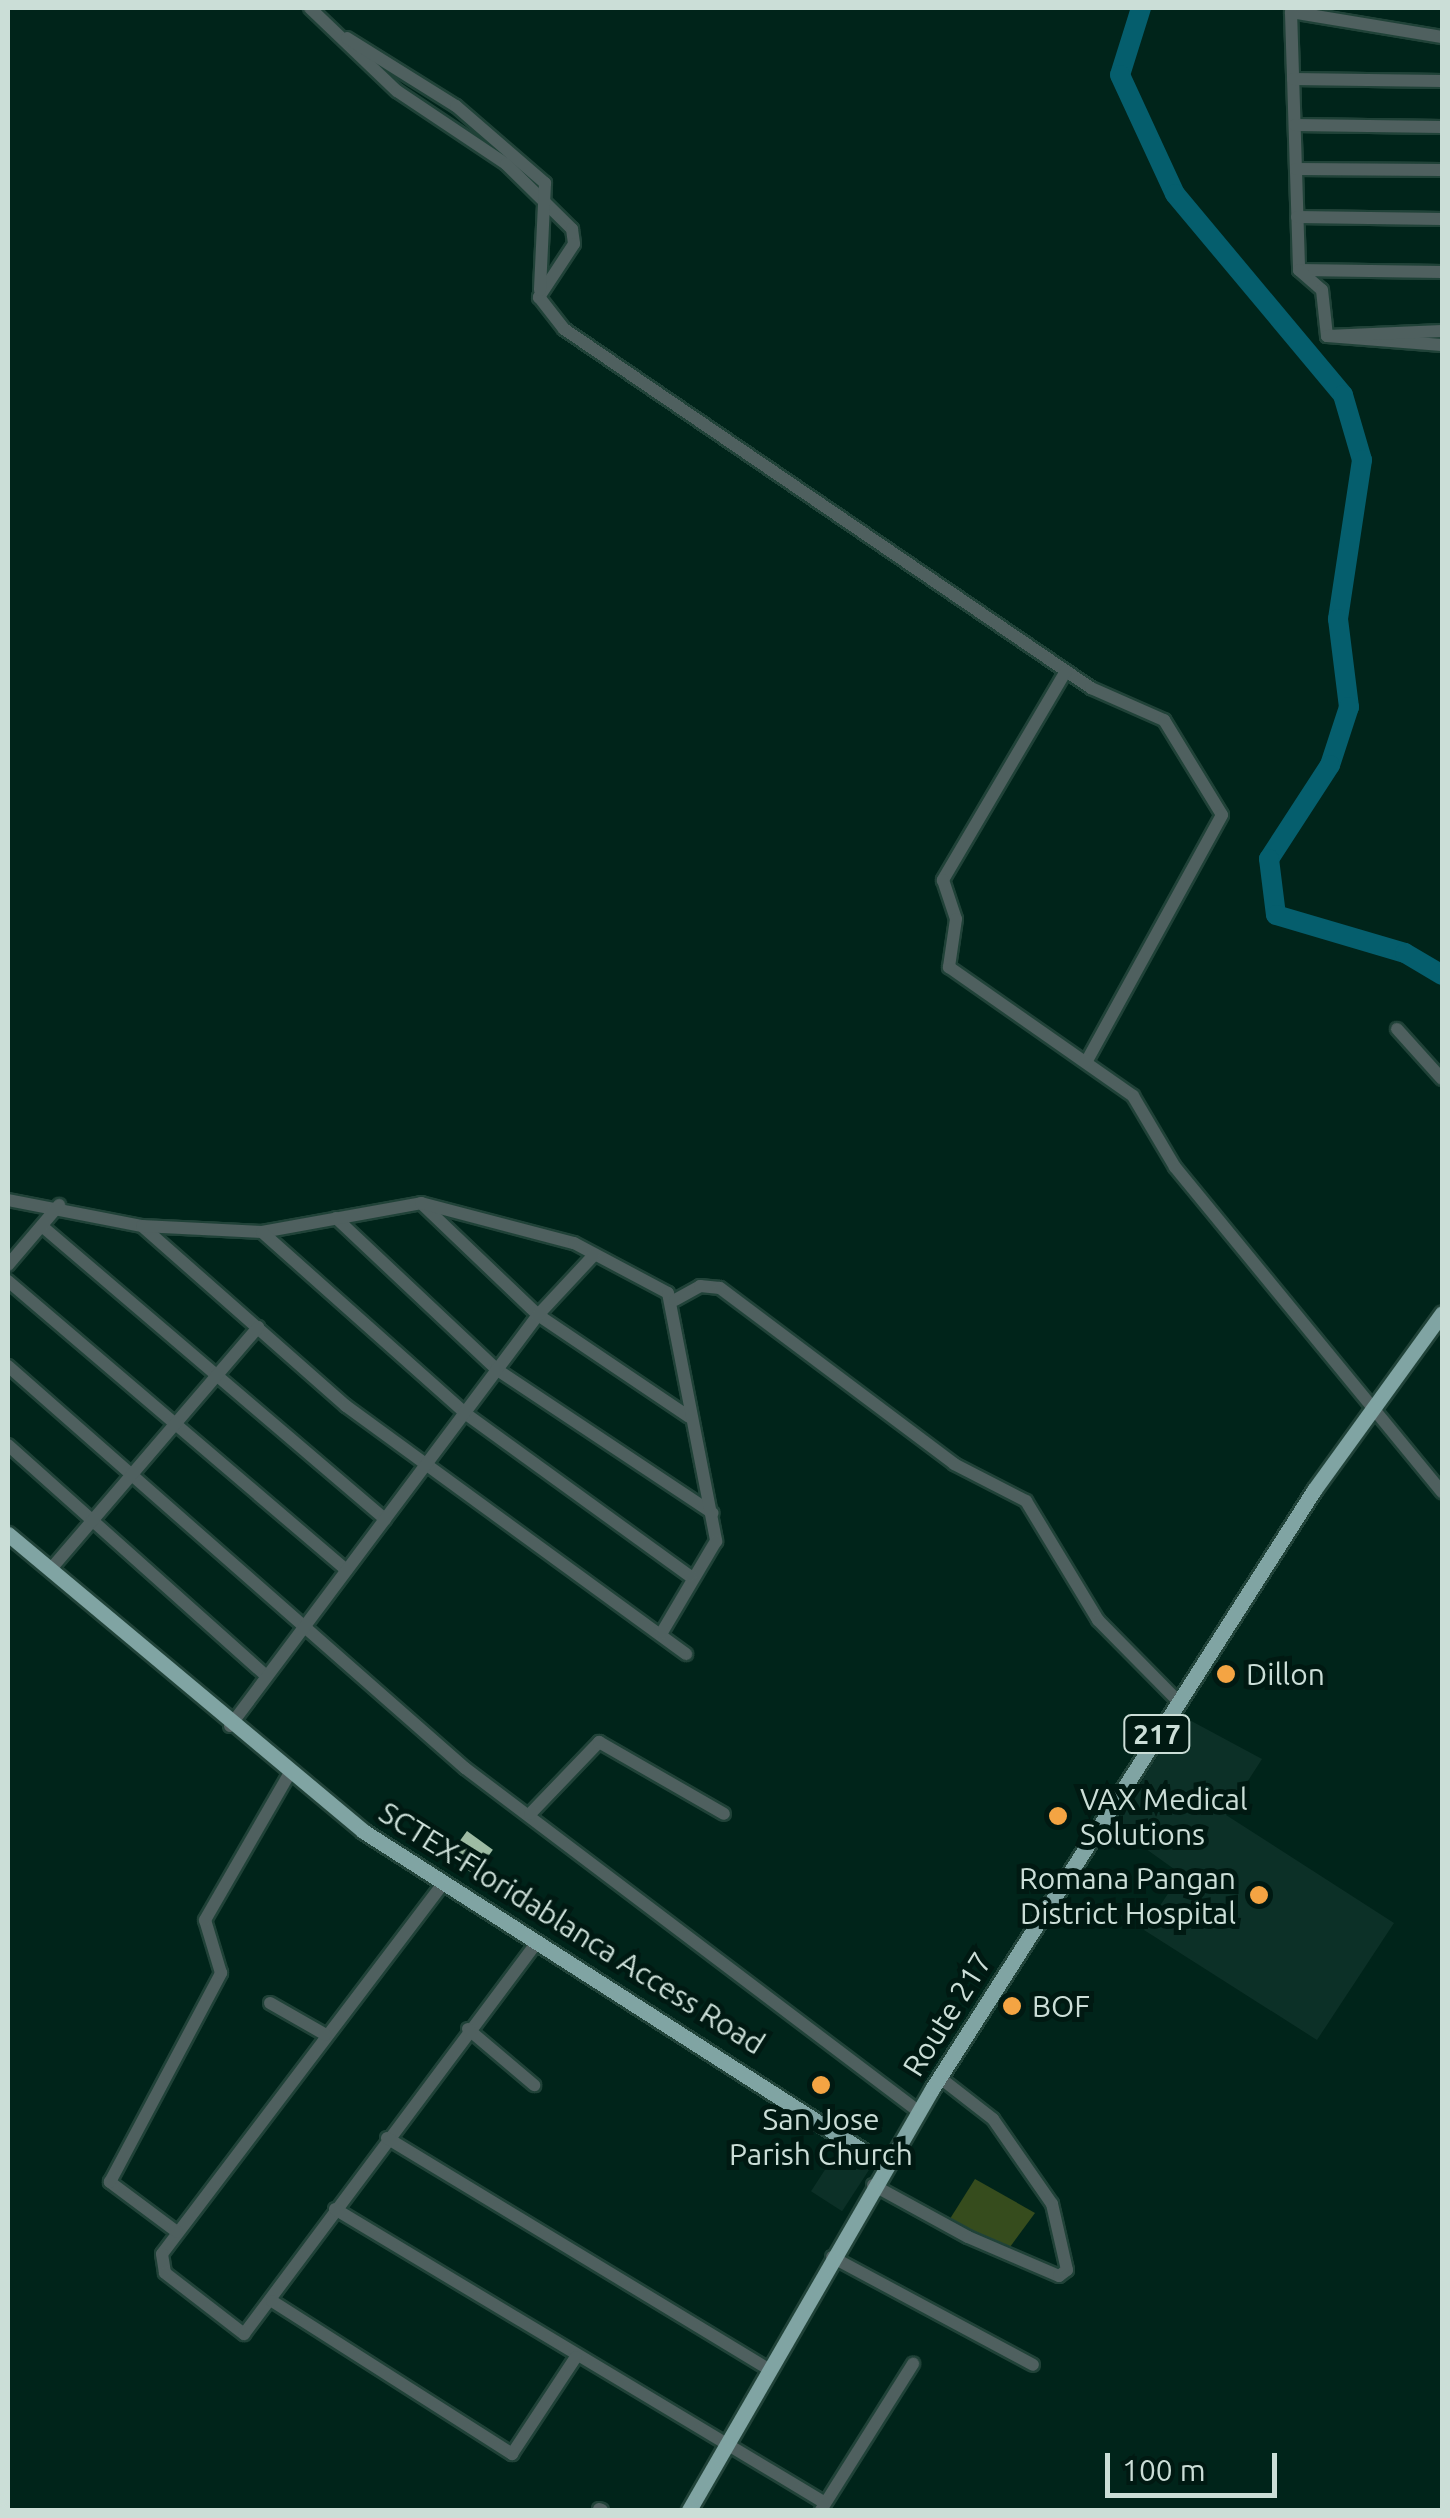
<!DOCTYPE html>
<html>
<head>
<meta charset="utf-8">
<style>
	body { margin:0 }
	#map { position:relative; width:1450px; height:2518px; overflow:hidden; background:#00241a; font-family:Ubuntu,sans-serif }
	div>[style] { position:absolute }
	[style*='--x'] { left:calc(var(--x)*1px); top:calc(var(--y)*1px); width:calc(var(--w)*1px); rotate:calc(var(--a)*1deg) }
	.built>* { inset:0; background:#0c3027; transform-origin:0 0 }
	.forest>* { inset:0; background:#364c1d }
	.river>* { height:20px; margin:-10px; padding:0 10px; transform-origin:10px; border-radius:10px; background:#055e6d }
	.building>* { inset:0; background:#9ebca4; transform-origin:0 0 }
	.roads { filter:drop-shadow(2px 0 #204238) drop-shadow(-2px 0 #204238) drop-shadow(0 2px #204238) drop-shadow(0 -2px #204238) }
	.minor>* { height:12px; margin:-6px; padding:0 6px; transform-origin:6px; border-radius:6px; background:#4f605f }
	.major>* { height:15px; margin:-7.5px; padding:0 7.5px; transform-origin:7.5px; border-radius:7.5px; background:#80a4a3 }
	.dots>* { width:28px; height:28px; translate:-50% -50%; box-sizing:border-box; border:5px solid #001912; border-radius:50% }
	span { translate:-50% -50%; white-space:nowrap; text-align:center; line-height:1.15; -webkit-text-stroke:10px #001912; paint-order:stroke }
	.shield-label span { padding:2px 8px; background:#001912; border:2px solid; border-radius:8px; -webkit-text-stroke-width:0 }
	.shield-label { font-size:28px; color:#cbded7; font-weight:700 }
	.poi-label { font-size:30px; color:#cbded7 }
	.left { translate:0 -50%; text-align:left }
	.right { translate:-100% -50%; text-align:right }
	.street-label { font-size:30px; color:#cbded7 }
	.frame { position:absolute; inset:0; border:10px solid #cbded7; pointer-events:none }
	.scale { position:absolute; left:1105px; top:2453px; width:172px; height:45px; box-sizing:border-box; border:5px solid #cbded7; border-top:0; padding-left:12px; font-size:30px; line-height:35px; white-space:nowrap; color:#cbded7; -webkit-text-stroke:8px #001912; paint-order:stroke }
</style>
</head>
<body>
<div id="map">
	<div class="built">
		<div style="clip-path:polygon(1182px 1716px,1262px 1759px,1226px 1815px,1394px 1923px,1317px 2040px,1144px 1930px,1181px 1874px,1114px 1826px)"></div>
		<div style="left:841px;top:2145px;width:37px;height:55px;rotate:33deg"></div>
	</div>
	<div class="forest">
		<div style="clip-path:polygon(975px 2179px,1035px 2213px,1010px 2247px,948px 2222px)"></div>
	</div>
	<div class="river">
		<div style="--x:1141;--y:8;--w:70;--a:107.4"></div>
		<div style="--x:1120;--y:75;--w:131;--a:65.2"></div>
		<div style="--x:1175;--y:194;--w:262;--a:50.1"></div>
		<div style="--x:1343;--y:395;--w:68;--a:73.7"></div>
		<div style="--x:1362;--y:460;--w:161;--a:98.6"></div>
		<div style="--x:1338;--y:619;--w:89;--a:82.9"></div>
		<div style="--x:1349;--y:707;--w:61;--a:108.1"></div>
		<div style="--x:1330;--y:765;--w:112;--a:123"></div>
		<div style="--x:1269;--y:859;--w:56;--a:82.9"></div>
		<div style="--x:1276;--y:915;--w:134;--a:16.4"></div>
		<div style="--x:1405;--y:953;--w:43;--a:30.7"></div>
	</div>
	<div class="building">
		<div style="left:467px;top:1831px;width:32px;height:31px;rotate:36deg"></div>
	</div>
	<div class="roads">
		<div class="minor">
			<div style="--x:310;--y:8;--w:120;--a:43.7"></div>
			<div style="--x:397;--y:91;--w:131;--a:33.8"></div>
			<div style="--x:506;--y:164;--w:93;--a:44.6"></div>
			<div style="--x:572;--y:229;--w:15;--a:82"></div>
			<div style="--x:574;--y:244;--w:64;--a:123.4"></div>
			<div style="--x:539;--y:297;--w:41;--a:52"></div>
			<div style="--x:564;--y:329;--w:638;--a:34.26"></div>
			<div style="--x:1091;--y:688;--w:80;--a:23.7"></div>
			<div style="--x:1164;--y:720;--w:111;--a:58.6"></div>
			<div style="--x:1222;--y:815;--w:281;--a:118.8"></div>
			<div style="--x:1442;--y:37;--w:153;--a:-170.6"></div>
			<div style="--x:1291;--y:12;--w:258;--a:88.2"></div>
			<div style="--x:1299;--y:270;--w:143;--a:0.8"></div>
			<div style="--x:347;--y:38;--w:128;--a:32"></div>
			<div style="--x:456;--y:106;--w:118;--a:40.9"></div>
			<div style="--x:545;--y:183;--w:107;--a:92.7"></div>
			<div style="--x:1293;--y:79;--w:149;--a:0.8"></div>
			<div style="--x:1295;--y:125;--w:147;--a:0.8"></div>
			<div style="--x:1296;--y:169;--w:146;--a:0.4"></div>
			<div style="--x:1297;--y:217;--w:145;--a:0.8"></div>
			<div style="--x:1299;--y:270;--w:30;--a:41"></div>
			<div style="--x:1322;--y:290;--w:46;--a:83.8"></div>
			<div style="--x:1327;--y:336;--w:115;--a:4.5"></div>
			<div style="--x:1327;--y:336;--w:115;--a:-2.5"></div>
			<div style="--x:1066;--y:671;--w:243;--a:120.5"></div>
			<div style="--x:943;--y:880;--w:41;--a:71.6"></div>
			<div style="--x:956;--y:919;--w:49;--a:98.3"></div>
			<div style="--x:949;--y:967;--w:225;--a:35"></div>
			<div style="--x:1133;--y:1096;--w:82;--a:59.4"></div>
			<div style="--x:1175;--y:1167;--w:421;--a:50.6"></div>
			<div style="--x:1397;--y:1029;--w:67;--a:48"></div>
			<div style="--x:8;--y:1200;--w:136;--a:11"></div>
			<div style="--x:142;--y:1226;--w:272;--a:41.4"></div>
			<div style="--x:346;--y:1406;--w:421;--a:36.1"></div>
			<div style="--x:423;--y:1205;--w:159;--a:43.7"></div>
			<div style="--x:538;--y:1315;--w:182;--a:34"></div>
			<div style="--x:336;--y:1218;--w:220;--a:43.3"></div>
			<div style="--x:496;--y:1369;--w:260;--a:33.6"></div>
			<div style="--x:142;--y:1226;--w:120;--a:2.9"></div>
			<div style="--x:262;--y:1232;--w:162;--a:-10.3"></div>
			<div style="--x:421;--y:1203;--w:158;--a:14.7"></div>
			<div style="--x:574;--y:1243;--w:106;--a:28"></div>
			<div style="--x:668;--y:1293;--w:253;--a:79"></div>
			<div style="--x:716;--y:1541;--w:108;--a:120.6"></div>
			<div style="--x:43;--y:1227;--w:450;--a:40.5"></div>
			<div style="--x:262;--y:1232;--w:273;--a:41.7"></div>
			<div style="--x:466;--y:1414;--w:276;--a:35.9"></div>
			<div style="--x:8;--y:1265;--w:79;--a:-49.6"></div>
			<div style="--x:8;--y:1281;--w:445;--a:40.5"></div>
			<div style="--x:675;--y:1300;--w:29;--a:-29"></div>
			<div style="--x:700;--y:1286;--w:20;--a:6"></div>
			<div style="--x:720;--y:1288;--w:293;--a:36.9"></div>
			<div style="--x:954;--y:1464;--w:81;--a:27.2"></div>
			<div style="--x:1026;--y:1501;--w:139;--a:58.8"></div>
			<div style="--x:1098;--y:1620;--w:115;--a:45.4"></div>
			<div style="--x:8;--y:1366;--w:609;--a:41.34"></div>
			<div style="--x:465;--y:1768;--w:568;--a:37.13"></div>
			<div style="--x:8;--y:1445;--w:346;--a:41.8"></div>
			<div style="--x:50;--y:1570;--w:320;--a:-49.4"></div>
			<div style="--x:230;--y:1726;--w:514;--a:-53.15"></div>
			<div style="--x:538;--y:1315;--w:82;--a:-47"></div>
			<div style="--x:530;--y:1814;--w:100;--a:-46.2"></div>
			<div style="--x:599;--y:1742;--w:144;--a:29.9"></div>
			<div style="--x:442;--y:1885;--w:463;--a:127.2"></div>
			<div style="--x:162;--y:2254;--w:19;--a:81"></div>
			<div style="--x:165;--y:2273;--w:100;--a:37.7"></div>
			<div style="--x:244;--y:2334;--w:489;--a:-53.2"></div>
			<div style="--x:270;--y:2003;--w:64;--a:29.7"></div>
			<div style="--x:468;--y:2029;--w:87;--a:40.3"></div>
			<div style="--x:387;--y:2138;--w:446;--a:31.2"></div>
			<div style="--x:873;--y:2185;--w:108;--a:28.7"></div>
			<div style="--x:968;--y:2237;--w:99;--a:23.2"></div>
			<div style="--x:1059;--y:2276;--w:10;--a:-37"></div>
			<div style="--x:1067;--y:2270;--w:68;--a:-102.8"></div>
			<div style="--x:1052;--y:2204;--w:103;--a:-124.8"></div>
			<div style="--x:993;--y:2119;--w:68;--a:-142.1"></div>
			<div style="--x:335;--y:2209;--w:571;--a:30.96"></div>
			<div style="--x:177;--y:2232;--w:84;--a:-143.3"></div>
			<div style="--x:110;--y:2182;--w:237;--a:-62"></div>
			<div style="--x:221;--y:1973;--w:55;--a:-106.8"></div>
			<div style="--x:205;--y:1920;--w:170;--a:-60"></div>
			<div style="--x:832;--y:2257;--w:228;--a:28.2"></div>
			<div style="--x:272;--y:2301;--w:285;--a:32.5"></div>
			<div style="--x:512;--y:2454;--w:116;--a:-56.6"></div>
			<div style="--x:599;--y:2509;--w:3;--a:18"></div>
			<div style="--x:821;--y:2510;--w:173;--a:-57.8"></div>
		</div>
		<div class="major">
			<div style="--x:8;--y:1534;--w:463;--a:39.9"></div>
			<div style="--x:363;--y:1831;--w:620;--a:32.61"></div>
			<div style="--x:689;--y:2510;--w:486;--a:-60"></div>
			<div style="--x:932;--y:2089;--w:710;--a:-57.47"></div>
			<div style="--x:1314;--y:1490;--w:218;--a:-54.1"></div>
		</div>
	</div>
	<div class="dots">
		<div style="left:1226px;top:1674px;background:#f4a443"></div>
		<div style="left:1058px;top:1816px;background:#f4a443"></div>
		<div style="left:1259px;top:1895px;background:#f4a443"></div>
		<div style="left:1012px;top:2006px;background:#f4a443"></div>
		<div style="left:821px;top:2085px;background:#f4a443"></div>
	</div>
	<div class="shield-label">
		<span style="left:1157px;top:1734px">217</span>
	</div>
	<div class="poi-label">
		<span class="left" style="left:1246px;top:1674px">Dillon</span>
		<span class="left" style="left:1080px;top:1816px">VAX Medical<br>Solutions</span>
		<span class="right" style="left:1236px;top:1895px">Romana Pangan<br>District Hospital</span>
		<span class="left" style="left:1032px;top:2006px">BOF</span>
		<span style="left:821px;top:2136px">San Jose<br>Parish Church</span>
	</div>
	<div class="street-label">
		<span style="left:572px;top:1928px;rotate:32deg">SCTEX-Floridablanca Access Road</span>
		<span style="left:947px;top:2014px;rotate:-58deg">Route 217</span>
	</div>
	<div class="frame"></div>
	<div class="scale">100 m</div>
</div>
</body>
</html>
